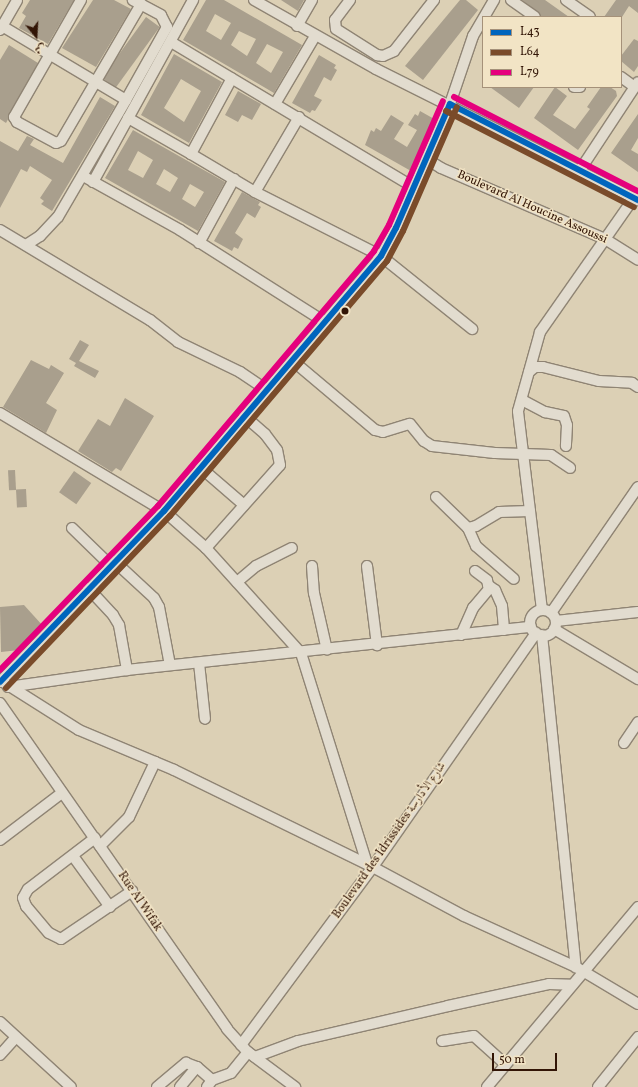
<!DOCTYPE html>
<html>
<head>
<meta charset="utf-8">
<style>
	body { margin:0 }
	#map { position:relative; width:638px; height:1087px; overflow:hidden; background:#dcd0b5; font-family:Vollkorn,Amiri,serif }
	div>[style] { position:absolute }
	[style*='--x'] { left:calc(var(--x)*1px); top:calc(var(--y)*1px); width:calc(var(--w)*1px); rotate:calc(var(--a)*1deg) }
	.building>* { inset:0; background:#a99f8d; transform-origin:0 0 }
	.roads { filter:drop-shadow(1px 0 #8f8474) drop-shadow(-1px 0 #8f8474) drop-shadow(0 1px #8f8474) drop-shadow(0 -1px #8f8474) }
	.minor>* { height:10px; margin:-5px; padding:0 5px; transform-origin:5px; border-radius:5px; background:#e2dccf }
	.minor>.ring { margin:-5px; padding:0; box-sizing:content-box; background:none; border:10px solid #e2dccf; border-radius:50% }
	.bus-1>* { height:6px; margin:-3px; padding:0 3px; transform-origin:3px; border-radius:3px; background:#0065bd }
	.bus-2>* { height:6px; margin:-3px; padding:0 3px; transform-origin:3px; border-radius:3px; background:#7a4b2a }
	.bus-3>* { height:6px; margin:-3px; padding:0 3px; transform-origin:3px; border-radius:3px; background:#e5007d }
	.dots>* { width:11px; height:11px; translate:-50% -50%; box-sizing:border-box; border:2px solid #f2e4c5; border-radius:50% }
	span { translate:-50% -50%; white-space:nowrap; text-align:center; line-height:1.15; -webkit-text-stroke:3px #f2e4c5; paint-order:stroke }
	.street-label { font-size:12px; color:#321506 }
	.legend { position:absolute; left:482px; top:16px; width:140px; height:72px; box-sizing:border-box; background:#f2e4c5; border:1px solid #a59179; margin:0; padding:5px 7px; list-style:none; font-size:12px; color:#321506 }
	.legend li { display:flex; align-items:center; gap:8px; height:20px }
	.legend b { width:20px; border:1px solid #a59179 }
	.north { position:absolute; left:16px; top:16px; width:40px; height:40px; -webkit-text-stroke:3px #f2e4c5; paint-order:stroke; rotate:162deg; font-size:11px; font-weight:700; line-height:16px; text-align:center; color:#321506 }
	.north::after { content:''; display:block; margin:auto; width:14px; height:18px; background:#321506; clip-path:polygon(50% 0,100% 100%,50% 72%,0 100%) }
	.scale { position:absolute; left:492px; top:1053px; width:65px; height:18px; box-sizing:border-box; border:2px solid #321506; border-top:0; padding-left:5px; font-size:12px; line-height:14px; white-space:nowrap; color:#321506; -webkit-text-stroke:3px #f2e4c5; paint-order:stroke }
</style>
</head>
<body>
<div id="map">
	<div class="building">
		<div style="clip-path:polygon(30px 0,74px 0,48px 44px,19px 28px,26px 16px,22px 13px)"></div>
		<div style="clip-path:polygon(93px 0,114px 0,131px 9px,96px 67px,62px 48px)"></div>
		<div style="clip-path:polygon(evenodd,206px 0,224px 0,302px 45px,274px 93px,183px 40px,206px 0,215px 14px,231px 23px,221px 40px,206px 31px,215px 14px,206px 0,239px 31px,256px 39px,247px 56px,231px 45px,239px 31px,206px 0,267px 44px,283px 52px,271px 73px,256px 63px,267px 44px)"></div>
		<div style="clip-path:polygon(281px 0,304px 0,298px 11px)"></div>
		<div style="clip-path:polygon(460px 0,466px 0,478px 10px,423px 80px,405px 66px)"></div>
		<div style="clip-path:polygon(522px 0,545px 0,569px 17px,542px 17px)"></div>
		<div style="clip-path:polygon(616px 0,638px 0,638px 13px,629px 6px,622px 17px,604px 17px)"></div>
		<div style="left:146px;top:17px;width:17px;height:75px;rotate:36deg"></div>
		<div style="clip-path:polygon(634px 39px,638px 41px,638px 66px,634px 72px,621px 61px,621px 56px)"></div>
		<div style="clip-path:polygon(9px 45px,38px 63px,6px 123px,0 119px,0 60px)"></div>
		<div style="clip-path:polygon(evenodd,174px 54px,222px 82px,189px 143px,141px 115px,174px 54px,181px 79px,201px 91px,184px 122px,164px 108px,181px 79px)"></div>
		<div style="clip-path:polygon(319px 55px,336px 65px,334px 68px,337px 70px,331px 81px,324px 77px,314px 96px,322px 100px,315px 111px,312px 110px,310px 113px,292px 103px)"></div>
		<div style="clip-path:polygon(490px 87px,534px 87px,519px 108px)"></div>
		<div style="clip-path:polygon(555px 87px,567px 96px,553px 115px,575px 129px,590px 109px,587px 107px,601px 87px,610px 87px,616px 91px,617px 96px,578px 150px,534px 118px)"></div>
		<div style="clip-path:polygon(238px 91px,261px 104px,252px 120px,242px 115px,238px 122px,225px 115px)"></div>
		<div style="clip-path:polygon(100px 97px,115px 106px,52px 211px,41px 204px,44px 201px,40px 198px,52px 180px,30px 166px,27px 172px,21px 169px,0 208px,0 141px,18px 151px,27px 136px,34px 139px,30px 145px,63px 163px)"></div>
		<div style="clip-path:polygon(420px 111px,436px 120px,411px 171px,365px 145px,371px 130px,374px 132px,376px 128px,381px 131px,391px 115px,404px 123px,394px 139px,407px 147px,417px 130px,408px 125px,415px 114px,418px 116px)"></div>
		<div style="clip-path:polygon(638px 114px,638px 138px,631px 150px,638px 154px,638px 172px,611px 153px)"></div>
		<div style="clip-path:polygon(evenodd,133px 130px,225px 182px,198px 231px,105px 178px,133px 130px,138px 151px,153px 160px,143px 178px,128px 170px,138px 151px,133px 130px,164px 169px,178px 178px,170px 192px,156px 184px,164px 169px,133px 130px,190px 184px,204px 192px,195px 207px,182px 199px,190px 184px)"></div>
		<div style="clip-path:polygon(242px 192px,260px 202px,258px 205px,261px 207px,255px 218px,247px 213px,235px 233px,243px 239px,238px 249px,234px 247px,232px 251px,214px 241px)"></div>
		<div style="clip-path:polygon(80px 340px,89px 345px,79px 361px,99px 371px,95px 378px,74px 366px,76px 363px,69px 359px)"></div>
		<div style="clip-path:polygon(31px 360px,49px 369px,51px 365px,64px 373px,46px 403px,57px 410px,46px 433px,3px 407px)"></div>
		<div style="clip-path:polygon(125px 398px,154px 416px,121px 471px,116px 468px,112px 472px,78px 451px,98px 419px,110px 426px)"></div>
		<div style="left:15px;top:470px;width:20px;height:7px;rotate:87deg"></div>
		<div style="left:74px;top:471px;width:21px;height:26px;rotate:35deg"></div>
		<div style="left:26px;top:489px;width:18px;height:10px;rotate:87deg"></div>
		<div style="clip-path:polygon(24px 605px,43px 626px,19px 650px,1px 652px,0 607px)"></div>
	</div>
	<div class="roads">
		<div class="minor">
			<div style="--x:81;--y:0;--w:135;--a:119.8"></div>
			<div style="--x:14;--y:117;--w:6;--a:59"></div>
			<div style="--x:17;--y:122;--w:44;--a:28.3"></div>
			<div style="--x:56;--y:143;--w:5;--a:-22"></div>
			<div style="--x:61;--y:141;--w:159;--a:-59.7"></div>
			<div style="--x:254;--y:0;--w:140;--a:29.5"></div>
			<div style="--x:376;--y:69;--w:293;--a:26.6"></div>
			<div style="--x:350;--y:0;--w:25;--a:127"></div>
			<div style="--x:335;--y:20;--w:9;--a:84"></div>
			<div style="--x:336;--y:29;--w:49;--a:32.4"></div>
			<div style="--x:377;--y:55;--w:6;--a:9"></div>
			<div style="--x:383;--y:56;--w:12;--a:-24"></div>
			<div style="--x:394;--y:51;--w:65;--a:-51.9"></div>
			<div style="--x:511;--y:0;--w:29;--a:35"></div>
			<div style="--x:566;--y:0;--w:29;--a:35"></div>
			<div style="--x:2;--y:26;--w:144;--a:30.8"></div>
			<div style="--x:126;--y:100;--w:84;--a:-60.7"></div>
			<div style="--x:167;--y:27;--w:13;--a:-117"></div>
			<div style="--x:161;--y:15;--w:32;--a:-152"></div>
			<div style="--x:297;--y:26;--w:30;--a:-60"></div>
			<div style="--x:0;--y:30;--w:34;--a:-60"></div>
			<div style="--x:171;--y:42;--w:282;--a:30.9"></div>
			<div style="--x:621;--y:77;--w:17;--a:36"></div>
			<div style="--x:574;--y:87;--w:6;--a:0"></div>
			<div style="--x:275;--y:104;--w:79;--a:-59.5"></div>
			<div style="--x:128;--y:118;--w:73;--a:29.7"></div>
			<div style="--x:191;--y:154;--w:86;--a:-61.7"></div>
			<div style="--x:191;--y:154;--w:74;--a:30.7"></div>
			<div style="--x:255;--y:192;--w:141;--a:26.9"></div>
			<div style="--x:381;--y:256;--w:117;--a:38.7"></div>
			<div style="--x:425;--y:158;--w:19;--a:32"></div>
			<div style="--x:441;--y:168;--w:179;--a:23.4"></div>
			<div style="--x:605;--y:239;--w:39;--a:32"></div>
			<div style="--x:580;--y:170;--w:105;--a:-56.6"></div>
			<div style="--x:83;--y:176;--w:111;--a:29.1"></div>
			<div style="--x:180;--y:230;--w:172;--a:32.4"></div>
			<div style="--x:93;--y:182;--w:208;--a:-61.2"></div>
			<div style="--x:255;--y:192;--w:87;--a:-59.6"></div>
			<div style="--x:0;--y:230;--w:175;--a:31"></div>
			<div style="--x:150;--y:320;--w:36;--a:38"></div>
			<div style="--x:178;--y:342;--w:69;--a:25.8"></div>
			<div style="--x:240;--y:372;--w:32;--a:34"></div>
			<div style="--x:199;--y:243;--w:73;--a:-61.3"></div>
			<div style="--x:26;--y:245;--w:17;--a:-33"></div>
			<div style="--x:40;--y:236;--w:26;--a:-47"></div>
			<div style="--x:58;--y:217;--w:135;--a:-59.8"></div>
			<div style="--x:293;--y:361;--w:107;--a:40.1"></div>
			<div style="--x:375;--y:430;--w:8;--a:14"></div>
			<div style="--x:383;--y:432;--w:28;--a:-17"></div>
			<div style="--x:410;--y:424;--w:22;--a:51"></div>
			<div style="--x:424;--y:441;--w:9;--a:32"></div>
			<div style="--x:432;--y:446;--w:63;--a:6.3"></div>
			<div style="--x:495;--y:453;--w:56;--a:2"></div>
			<div style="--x:551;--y:455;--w:23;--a:34"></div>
			<div style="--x:529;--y:372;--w:8;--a:-40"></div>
			<div style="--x:535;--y:367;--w:8;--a:0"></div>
			<div style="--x:543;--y:367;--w:58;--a:14"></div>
			<div style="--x:599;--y:381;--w:33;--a:3"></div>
			<div style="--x:632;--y:383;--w:7;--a:34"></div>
			<div style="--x:522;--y:400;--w:26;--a:28"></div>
			<div style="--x:545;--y:412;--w:19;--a:12"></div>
			<div style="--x:564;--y:416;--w:9;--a:72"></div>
			<div style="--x:567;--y:425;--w:21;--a:93"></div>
			<div style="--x:0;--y:413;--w:191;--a:30.9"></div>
			<div style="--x:164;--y:511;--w:56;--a:41.4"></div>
			<div style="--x:206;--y:548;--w:142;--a:47.9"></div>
			<div style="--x:301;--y:653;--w:221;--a:72.6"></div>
			<div style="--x:200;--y:467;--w:58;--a:40.8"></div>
			<div style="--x:436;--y:497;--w:45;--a:44.1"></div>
			<div style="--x:468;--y:528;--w:8;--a:-14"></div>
			<div style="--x:476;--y:526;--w:27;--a:-31"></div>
			<div style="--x:499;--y:512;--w:31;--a:-2"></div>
			<div style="--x:72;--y:528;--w:53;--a:44.2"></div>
			<div style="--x:468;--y:528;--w:20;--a:66"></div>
			<div style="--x:476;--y:546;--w:50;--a:41"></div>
			<div style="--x:206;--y:548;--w:111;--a:-48.3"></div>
			<div style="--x:280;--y:465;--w:15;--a:-101"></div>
			<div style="--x:277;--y:450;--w:20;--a:-127"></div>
			<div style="--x:265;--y:434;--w:28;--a:-139"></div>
			<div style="--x:114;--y:561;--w:54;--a:42.8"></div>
			<div style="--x:154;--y:598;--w:10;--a:61"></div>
			<div style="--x:159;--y:607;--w:59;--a:79.3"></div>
			<div style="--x:312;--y:566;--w:27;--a:86"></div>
			<div style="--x:314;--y:593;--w:58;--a:77.2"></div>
			<div style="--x:367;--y:566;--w:80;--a:82.8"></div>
			<div style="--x:237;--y:582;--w:25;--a:-40"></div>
			<div style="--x:256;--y:566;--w:40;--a:-26.6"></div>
			<div style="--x:488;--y:585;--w:9;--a:36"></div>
			<div style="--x:495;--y:590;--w:17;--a:66"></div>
			<div style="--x:502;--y:606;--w:24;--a:85"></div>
			<div style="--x:88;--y:588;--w:37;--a:47"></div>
			<div style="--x:113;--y:615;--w:12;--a:59"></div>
			<div style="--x:119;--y:625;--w:46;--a:79.9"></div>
			<div style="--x:542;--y:610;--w:200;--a:-96.9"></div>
			<div style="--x:518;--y:411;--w:82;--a:-74.4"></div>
			<div style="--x:540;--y:332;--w:164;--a:-55"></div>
			<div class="ring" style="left:530px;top:610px;width:16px;height:16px"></div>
			<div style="--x:551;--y:613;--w:153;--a:-55.4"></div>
			<div style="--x:556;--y:621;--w:82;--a:-6.3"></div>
			<div style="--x:554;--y:629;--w:98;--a:30.8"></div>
			<div style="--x:461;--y:635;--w:30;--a:-66"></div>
			<div style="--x:473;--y:608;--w:25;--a:-50"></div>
			<div style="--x:489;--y:589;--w:9;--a:-103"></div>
			<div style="--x:487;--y:580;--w:15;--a:-143"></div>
			<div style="--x:542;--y:635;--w:334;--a:84.2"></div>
			<div style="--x:199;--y:663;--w:56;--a:83.9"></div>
			<div style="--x:0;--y:680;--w:93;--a:32.3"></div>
			<div style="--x:79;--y:730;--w:103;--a:22.8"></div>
			<div style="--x:174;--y:770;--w:215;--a:26"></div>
			<div style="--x:367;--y:864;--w:110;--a:28.2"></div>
			<div style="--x:464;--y:916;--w:123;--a:24.5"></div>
			<div style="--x:576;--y:967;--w:72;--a:30.8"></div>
			<div style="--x:0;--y:682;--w:237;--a:-46.2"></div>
			<div style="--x:164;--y:511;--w:335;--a:-49.6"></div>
			<div style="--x:381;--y:256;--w:32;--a:-62"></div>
			<div style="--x:396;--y:228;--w:135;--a:-66.5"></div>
			<div style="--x:450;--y:104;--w:72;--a:-71.3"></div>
			<div style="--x:473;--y:36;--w:42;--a:-59.7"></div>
			<div style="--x:8;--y:687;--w:120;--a:-8.1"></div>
			<div style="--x:127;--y:670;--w:406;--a:-6.1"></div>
			<div style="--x:0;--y:703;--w:397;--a:55.1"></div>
			<div style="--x:227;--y:1029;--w:31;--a:48"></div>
			<div style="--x:248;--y:1052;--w:59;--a:36.7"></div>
			<div style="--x:624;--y:743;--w:25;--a:-56"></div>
			<div style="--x:95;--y:838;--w:84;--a:142.7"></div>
			<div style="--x:28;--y:889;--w:10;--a:119"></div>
			<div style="--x:23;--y:898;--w:9;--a:69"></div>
			<div style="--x:26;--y:906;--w:35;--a:50"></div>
			<div style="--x:49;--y:933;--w:13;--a:27"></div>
			<div style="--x:61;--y:939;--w:86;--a:-34.1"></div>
			<div style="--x:0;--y:840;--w:78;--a:-37.2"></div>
			<div style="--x:100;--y:846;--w:41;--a:-45"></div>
			<div style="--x:129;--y:817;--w:61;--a:-64.7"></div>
			<div style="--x:73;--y:856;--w:63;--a:54"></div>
			<div style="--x:0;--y:1022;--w:96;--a:42.5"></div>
			<div style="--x:442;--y:1041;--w:32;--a:-9"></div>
			<div style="--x:474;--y:1036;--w:42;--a:42.1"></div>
			<div style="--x:241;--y:1045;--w:220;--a:-53.5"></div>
			<div style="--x:372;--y:868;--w:287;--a:-55.1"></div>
			<div style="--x:0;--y:1055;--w:24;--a:-48"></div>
			<div style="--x:255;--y:1057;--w:46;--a:-20.4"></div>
			<div style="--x:298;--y:1041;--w:154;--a:-13.1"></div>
			<div style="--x:448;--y:1006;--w:103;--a:-12.3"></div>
			<div style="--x:549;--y:984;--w:23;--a:2"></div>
			<div style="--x:157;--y:1087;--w:38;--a:-40"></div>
			<div style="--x:186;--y:1063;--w:12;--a:20"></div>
			<div style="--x:197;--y:1067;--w:20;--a:41"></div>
			<div style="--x:180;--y:1087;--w:26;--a:-50"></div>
			<div style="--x:207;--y:1087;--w:9;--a:-54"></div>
			<div style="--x:212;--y:1080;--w:20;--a:-20"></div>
			<div style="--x:231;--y:1073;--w:27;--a:-51"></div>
			<div style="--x:487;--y:1087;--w:235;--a:-50"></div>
			<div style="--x:598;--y:1087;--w:64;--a:-51.3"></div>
		</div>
	</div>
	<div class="bus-1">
		<div style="--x:450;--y:104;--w:211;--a:27.1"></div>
		<div style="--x:0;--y:682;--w:237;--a:-46.2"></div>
		<div style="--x:164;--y:511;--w:335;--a:-49.6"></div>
		<div style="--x:381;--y:256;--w:32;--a:-62"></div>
		<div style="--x:396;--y:228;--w:135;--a:-66.5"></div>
	</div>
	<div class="bus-2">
		<div style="--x:446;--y:111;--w:211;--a:27.1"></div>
		<div style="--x:6;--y:688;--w:238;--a:-46.4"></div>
		<div style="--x:170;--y:516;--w:335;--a:-49.6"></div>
		<div style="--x:387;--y:261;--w:34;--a:-62"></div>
		<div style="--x:403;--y:231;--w:135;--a:-66.5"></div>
	</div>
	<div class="bus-3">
		<div style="--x:454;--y:97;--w:207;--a:27.1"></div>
		<div style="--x:0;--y:670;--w:228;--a:-46.1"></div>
		<div style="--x:158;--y:506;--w:334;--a:-49.7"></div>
		<div style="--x:374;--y:251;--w:30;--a:-60"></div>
		<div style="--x:389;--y:225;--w:135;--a:-66.5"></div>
	</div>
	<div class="dots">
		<div style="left:345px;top:311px;background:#321506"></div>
	</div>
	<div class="street-label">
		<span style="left:532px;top:208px;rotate:24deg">Boulevard Al Houcine Assoussi</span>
		<span style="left:390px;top:841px;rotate:-55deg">Boulevard des Idrissides شارع الأدارسة</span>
		<span style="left:139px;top:902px;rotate:56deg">Rue Al Wifak</span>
	</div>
	<ul class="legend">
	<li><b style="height:5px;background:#0065bd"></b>L43</li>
	<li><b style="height:5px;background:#7a4b2a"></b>L64</li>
	<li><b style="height:5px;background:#e5007d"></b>L79</li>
	</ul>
	<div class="north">ش</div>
	<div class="scale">50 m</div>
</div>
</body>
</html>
